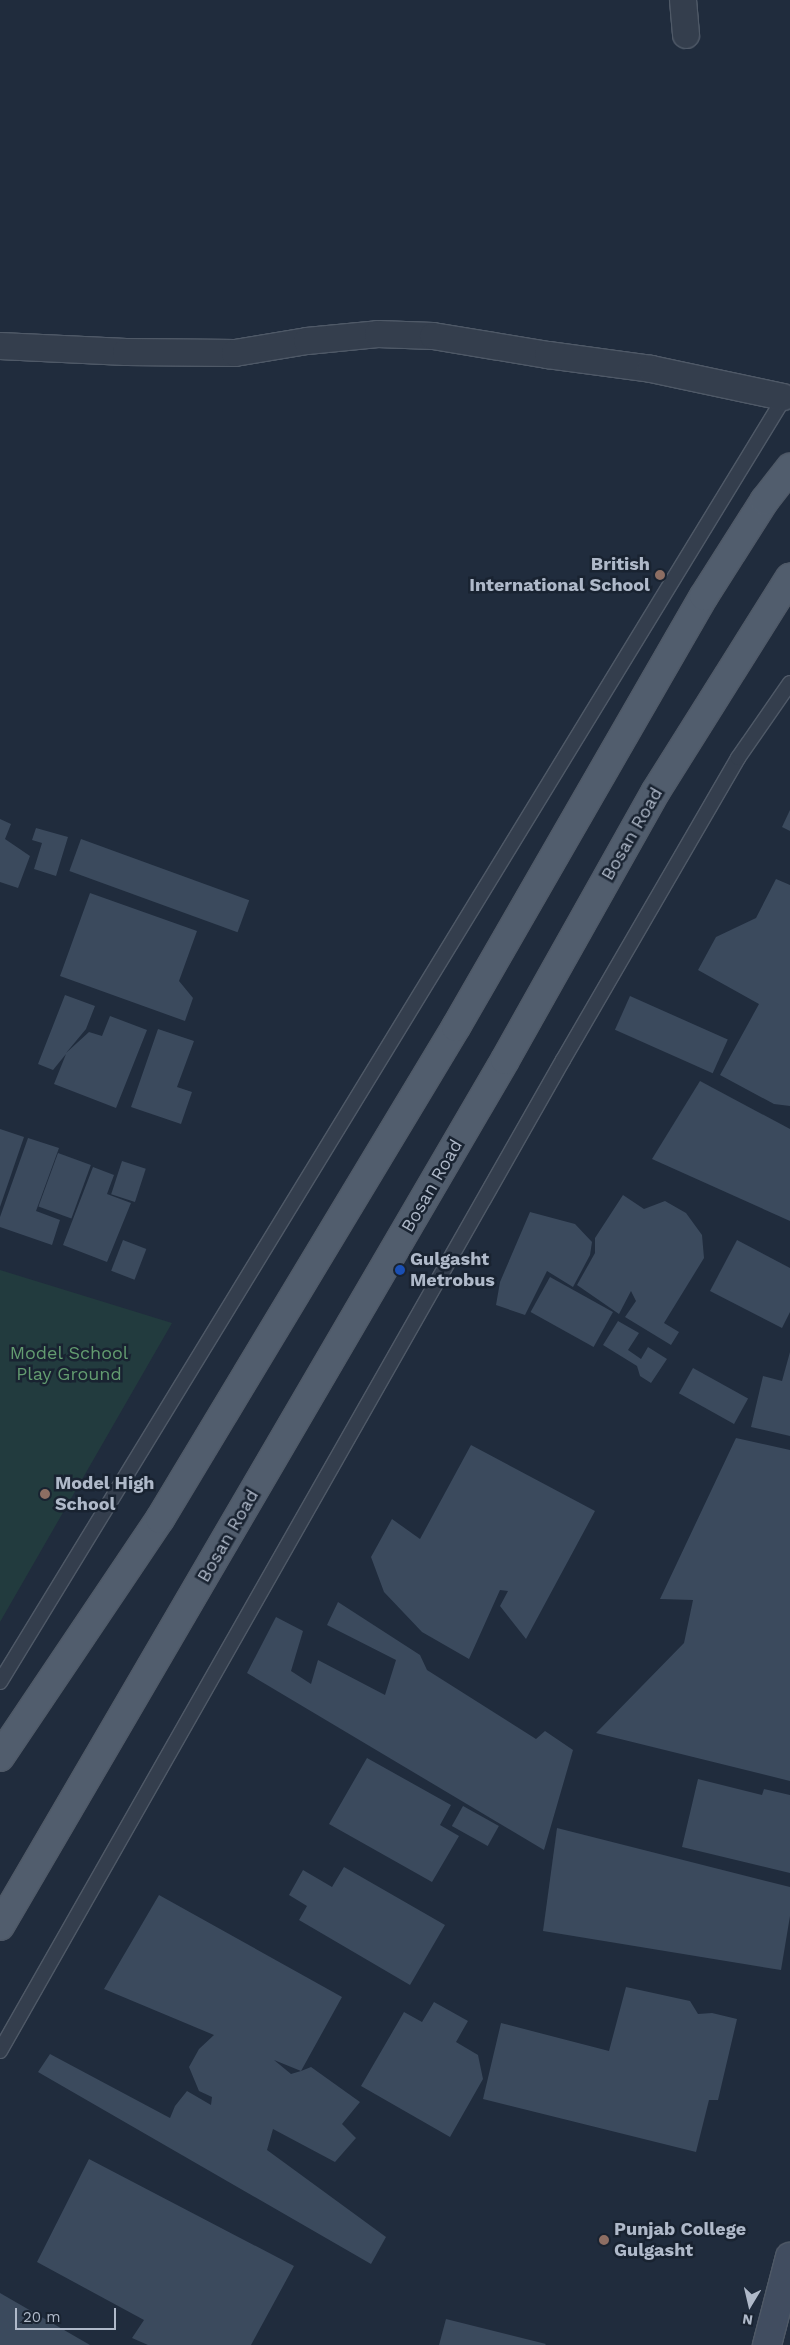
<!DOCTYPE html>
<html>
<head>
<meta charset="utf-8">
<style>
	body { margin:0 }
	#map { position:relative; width:790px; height:2345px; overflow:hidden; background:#202c3d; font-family:"Work Sans",sans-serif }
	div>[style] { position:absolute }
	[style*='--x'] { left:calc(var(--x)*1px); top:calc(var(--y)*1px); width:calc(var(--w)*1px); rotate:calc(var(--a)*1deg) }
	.green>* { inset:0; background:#223b3e }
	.building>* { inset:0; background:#3b4a5d; transform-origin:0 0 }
	.roads { filter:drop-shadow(1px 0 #4f5967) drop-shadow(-1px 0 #4f5967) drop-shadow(0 1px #4f5967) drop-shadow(0 -1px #4f5967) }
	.lane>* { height:14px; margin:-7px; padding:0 7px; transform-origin:7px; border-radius:7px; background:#343e4d }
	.street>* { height:26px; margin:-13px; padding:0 13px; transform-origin:13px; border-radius:13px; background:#343e4d }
	.secondary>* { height:28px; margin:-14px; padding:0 14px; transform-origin:14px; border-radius:14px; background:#414d60 }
	.primary>* { height:28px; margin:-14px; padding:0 14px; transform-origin:14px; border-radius:14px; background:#515d6d }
	.dots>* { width:14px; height:14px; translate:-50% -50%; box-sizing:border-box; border:2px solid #192331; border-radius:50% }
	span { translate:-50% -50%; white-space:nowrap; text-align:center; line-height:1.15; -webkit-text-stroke:5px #192331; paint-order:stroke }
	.poi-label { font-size:18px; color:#afb9c9; font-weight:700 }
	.right { translate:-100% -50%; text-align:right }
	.left { translate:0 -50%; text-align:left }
	.street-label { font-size:18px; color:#afb9c9 }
	.park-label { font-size:18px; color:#639c70 }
	.north { position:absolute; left:725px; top:2280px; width:50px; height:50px; -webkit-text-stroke:4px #192331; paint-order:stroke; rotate:189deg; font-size:14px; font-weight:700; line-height:20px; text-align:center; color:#afb9c9 }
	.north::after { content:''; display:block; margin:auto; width:18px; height:22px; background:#afb9c9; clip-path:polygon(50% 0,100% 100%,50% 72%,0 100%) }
	.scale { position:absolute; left:15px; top:2308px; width:101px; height:22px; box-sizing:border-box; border:2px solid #afb9c9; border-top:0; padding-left:6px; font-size:15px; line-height:18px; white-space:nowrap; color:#afb9c9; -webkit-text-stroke:4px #192331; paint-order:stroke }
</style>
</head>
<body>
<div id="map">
	<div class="green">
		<div style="clip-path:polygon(0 1270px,172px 1323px,0 1622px)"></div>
	</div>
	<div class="building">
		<div style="clip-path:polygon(790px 810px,790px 831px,782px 827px)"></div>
		<div style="clip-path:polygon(0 819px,11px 824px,5px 839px,30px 856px,18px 888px,0 882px)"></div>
		<div style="clip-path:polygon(36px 828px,68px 837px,56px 876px,34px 869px,42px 843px,32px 840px)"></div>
		<div style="left:81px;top:839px;width:179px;height:34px;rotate:20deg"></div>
		<div style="clip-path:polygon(776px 879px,790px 885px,790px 1106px,774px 1104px,720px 1075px,759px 1004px,698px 970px,716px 937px,756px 918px)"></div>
		<div style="clip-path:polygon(90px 893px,197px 931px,179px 981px,193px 998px,185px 1021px,60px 976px)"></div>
		<div style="clip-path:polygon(65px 995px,95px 1006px,86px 1029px,66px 1053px,89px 1032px,102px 1036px,110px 1016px,147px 1030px,116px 1108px,54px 1084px,66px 1054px,53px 1070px,38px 1064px)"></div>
		<div style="left:630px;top:996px;width:107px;height:37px;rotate:24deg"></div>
		<div style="clip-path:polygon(158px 1029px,194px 1041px,177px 1087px,192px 1092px,181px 1124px,131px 1107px)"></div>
		<div style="clip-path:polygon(700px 1081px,790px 1129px,790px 1221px,652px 1159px)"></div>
		<div style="clip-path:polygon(0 1129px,24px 1137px,0 1207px)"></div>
		<div style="clip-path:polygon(28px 1138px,59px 1148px,36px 1211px,60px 1220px,52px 1245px,0 1227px,0 1217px)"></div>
		<div style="left:58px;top:1153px;width:35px;height:57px;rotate:20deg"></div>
		<div style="left:122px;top:1161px;width:25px;height:35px;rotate:18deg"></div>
		<div style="clip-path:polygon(93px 1167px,114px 1175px,107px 1194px,131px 1203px,107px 1262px,63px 1245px)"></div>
		<div style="clip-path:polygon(623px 1195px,644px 1209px,665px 1201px,686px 1213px,702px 1235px,704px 1258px,664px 1323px,679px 1332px,671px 1345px,625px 1317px,636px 1301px,631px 1291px,619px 1314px,577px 1285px,595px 1253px,595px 1238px)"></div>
		<div style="clip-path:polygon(530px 1212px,575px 1224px,592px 1242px,590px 1255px,573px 1287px,547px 1271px,525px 1315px,496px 1305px,500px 1282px)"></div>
		<div style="left:123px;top:1240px;width:25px;height:33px;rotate:21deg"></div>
		<div style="clip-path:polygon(737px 1240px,790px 1268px,790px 1312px,782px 1328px,710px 1291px)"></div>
		<div style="left:550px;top:1277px;width:72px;height:40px;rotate:29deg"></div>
		<div style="clip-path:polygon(618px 1321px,639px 1333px,628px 1350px,641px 1359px,648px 1347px,667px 1359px,651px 1383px,640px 1376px,637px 1366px,603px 1345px)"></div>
		<div style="clip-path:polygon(790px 1352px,790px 1436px,751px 1427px,763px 1376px,782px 1381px)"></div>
		<div style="left:693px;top:1368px;width:63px;height:29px;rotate:29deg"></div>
		<div style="clip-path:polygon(736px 1438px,790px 1450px,790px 1781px,596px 1733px,684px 1643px,693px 1600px,660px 1599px)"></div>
		<div style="clip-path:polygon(471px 1445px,595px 1511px,526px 1639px,500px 1606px,508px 1591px,500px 1590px,469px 1659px,422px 1632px,384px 1592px,371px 1557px,392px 1519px,420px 1539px)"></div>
		<div style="clip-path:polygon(338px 1602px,420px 1655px,427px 1670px,536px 1739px,545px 1731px,573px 1750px,544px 1850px,247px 1673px,276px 1617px,303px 1631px,291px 1671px,311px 1684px,318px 1660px,385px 1695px,396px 1660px,327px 1625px)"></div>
		<div style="clip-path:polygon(367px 1758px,451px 1805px,440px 1825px,459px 1836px,432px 1882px,329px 1824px)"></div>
		<div style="clip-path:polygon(698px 1779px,762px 1795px,764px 1789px,790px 1795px,790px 1873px,682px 1847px)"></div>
		<div style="left:463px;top:1806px;width:41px;height:23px;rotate:29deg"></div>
		<div style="clip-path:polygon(557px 1828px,790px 1887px,790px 1916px,781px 1970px,543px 1931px)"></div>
		<div style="clip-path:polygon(344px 1867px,445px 1925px,410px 1985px,299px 1920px,307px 1906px,289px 1895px,303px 1870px,332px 1887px)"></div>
		<div style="clip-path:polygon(evenodd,159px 1895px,342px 1997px,301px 2071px,311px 2067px,360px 2102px,342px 2124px,356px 2138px,335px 2162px,273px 2129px,267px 2150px,386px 2237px,371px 2264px,38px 2072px,50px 2054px,170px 2118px,175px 2106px,187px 2091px,211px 2105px,212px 2097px,199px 2091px,189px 2067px,199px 2049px,214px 2035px,104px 1989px,159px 1895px,274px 2060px,301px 2071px,291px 2074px,274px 2060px)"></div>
		<div style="clip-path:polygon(626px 1987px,690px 2001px,698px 2014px,712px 2013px,737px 2019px,718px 2100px,709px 2100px,696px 2152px,483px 2099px,501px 2023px,609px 2051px)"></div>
		<div style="clip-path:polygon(434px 2002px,468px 2021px,456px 2042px,478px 2055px,483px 2079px,450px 2137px,361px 2086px,404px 2012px,422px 2022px)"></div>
		<div style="clip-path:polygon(89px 2159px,294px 2266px,251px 2345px,148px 2345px,132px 2338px,144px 2320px,37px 2262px)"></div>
		<div style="clip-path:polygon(0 2293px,90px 2345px,0 2345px)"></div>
		<div style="clip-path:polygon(446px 2319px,546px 2344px,545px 2345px,439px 2345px)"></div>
	</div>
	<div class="roads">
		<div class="lane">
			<div style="--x:0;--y:1682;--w:1508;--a:-58.59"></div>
			<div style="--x:0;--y:2051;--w:1140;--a:-60.4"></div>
			<div style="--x:563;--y:1060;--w:349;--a:-59.9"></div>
			<div style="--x:738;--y:758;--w:91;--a:-55.3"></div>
		</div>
		<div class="street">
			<div style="--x:683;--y:0;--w:35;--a:85"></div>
			<div style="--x:0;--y:346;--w:126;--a:2.7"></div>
			<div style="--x:126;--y:352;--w:109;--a:0.5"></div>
			<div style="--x:235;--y:353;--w:73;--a:-9.5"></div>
			<div style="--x:307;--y:341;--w:71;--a:-5.6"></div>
			<div style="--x:378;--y:334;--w:55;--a:2.1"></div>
			<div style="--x:433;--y:336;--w:117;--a:9.4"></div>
			<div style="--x:548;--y:355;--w:104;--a:7.7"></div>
			<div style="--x:651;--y:369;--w:135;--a:12"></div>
		</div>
		<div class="secondary">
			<div style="--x:767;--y:2345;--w:91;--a:-75.4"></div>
		</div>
		<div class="primary">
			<div style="--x:0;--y:1757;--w:287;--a:-56.1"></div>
			<div style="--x:160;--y:1519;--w:574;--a:-58.97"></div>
			<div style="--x:456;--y:1027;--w:497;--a:-60.1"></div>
			<div style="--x:704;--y:596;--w:114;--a:-57.6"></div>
			<div style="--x:765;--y:500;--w:41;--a:-52"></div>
			<div style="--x:0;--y:1926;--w:1002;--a:-59.75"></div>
			<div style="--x:505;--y:1060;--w:308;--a:-60.7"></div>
			<div style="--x:656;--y:791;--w:252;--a:-57.9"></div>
		</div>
	</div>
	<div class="dots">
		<div style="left:660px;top:575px;background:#8d6e63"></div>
		<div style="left:400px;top:1270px;background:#1a4fb4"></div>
		<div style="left:45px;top:1494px;background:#8d6e63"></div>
		<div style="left:604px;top:2240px;background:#8d6e63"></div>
	</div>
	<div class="poi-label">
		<span class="right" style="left:650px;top:575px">British<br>International School</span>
		<span class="left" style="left:410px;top:1270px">Gulgasht<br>Metrobus</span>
		<span class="left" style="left:55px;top:1494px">Model High<br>School</span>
		<span class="left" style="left:614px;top:2240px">Punjab College<br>Gulgasht</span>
	</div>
	<div class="street-label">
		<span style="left:632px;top:834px;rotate:-60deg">Bosan Road</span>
		<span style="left:432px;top:1186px;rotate:-60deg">Bosan Road</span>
		<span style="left:228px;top:1536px;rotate:-60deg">Bosan Road</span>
	</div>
	<div class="park-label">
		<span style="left:69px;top:1364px">Model School<br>Play Ground</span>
	</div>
	<div class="north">N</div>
	<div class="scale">20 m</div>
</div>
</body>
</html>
